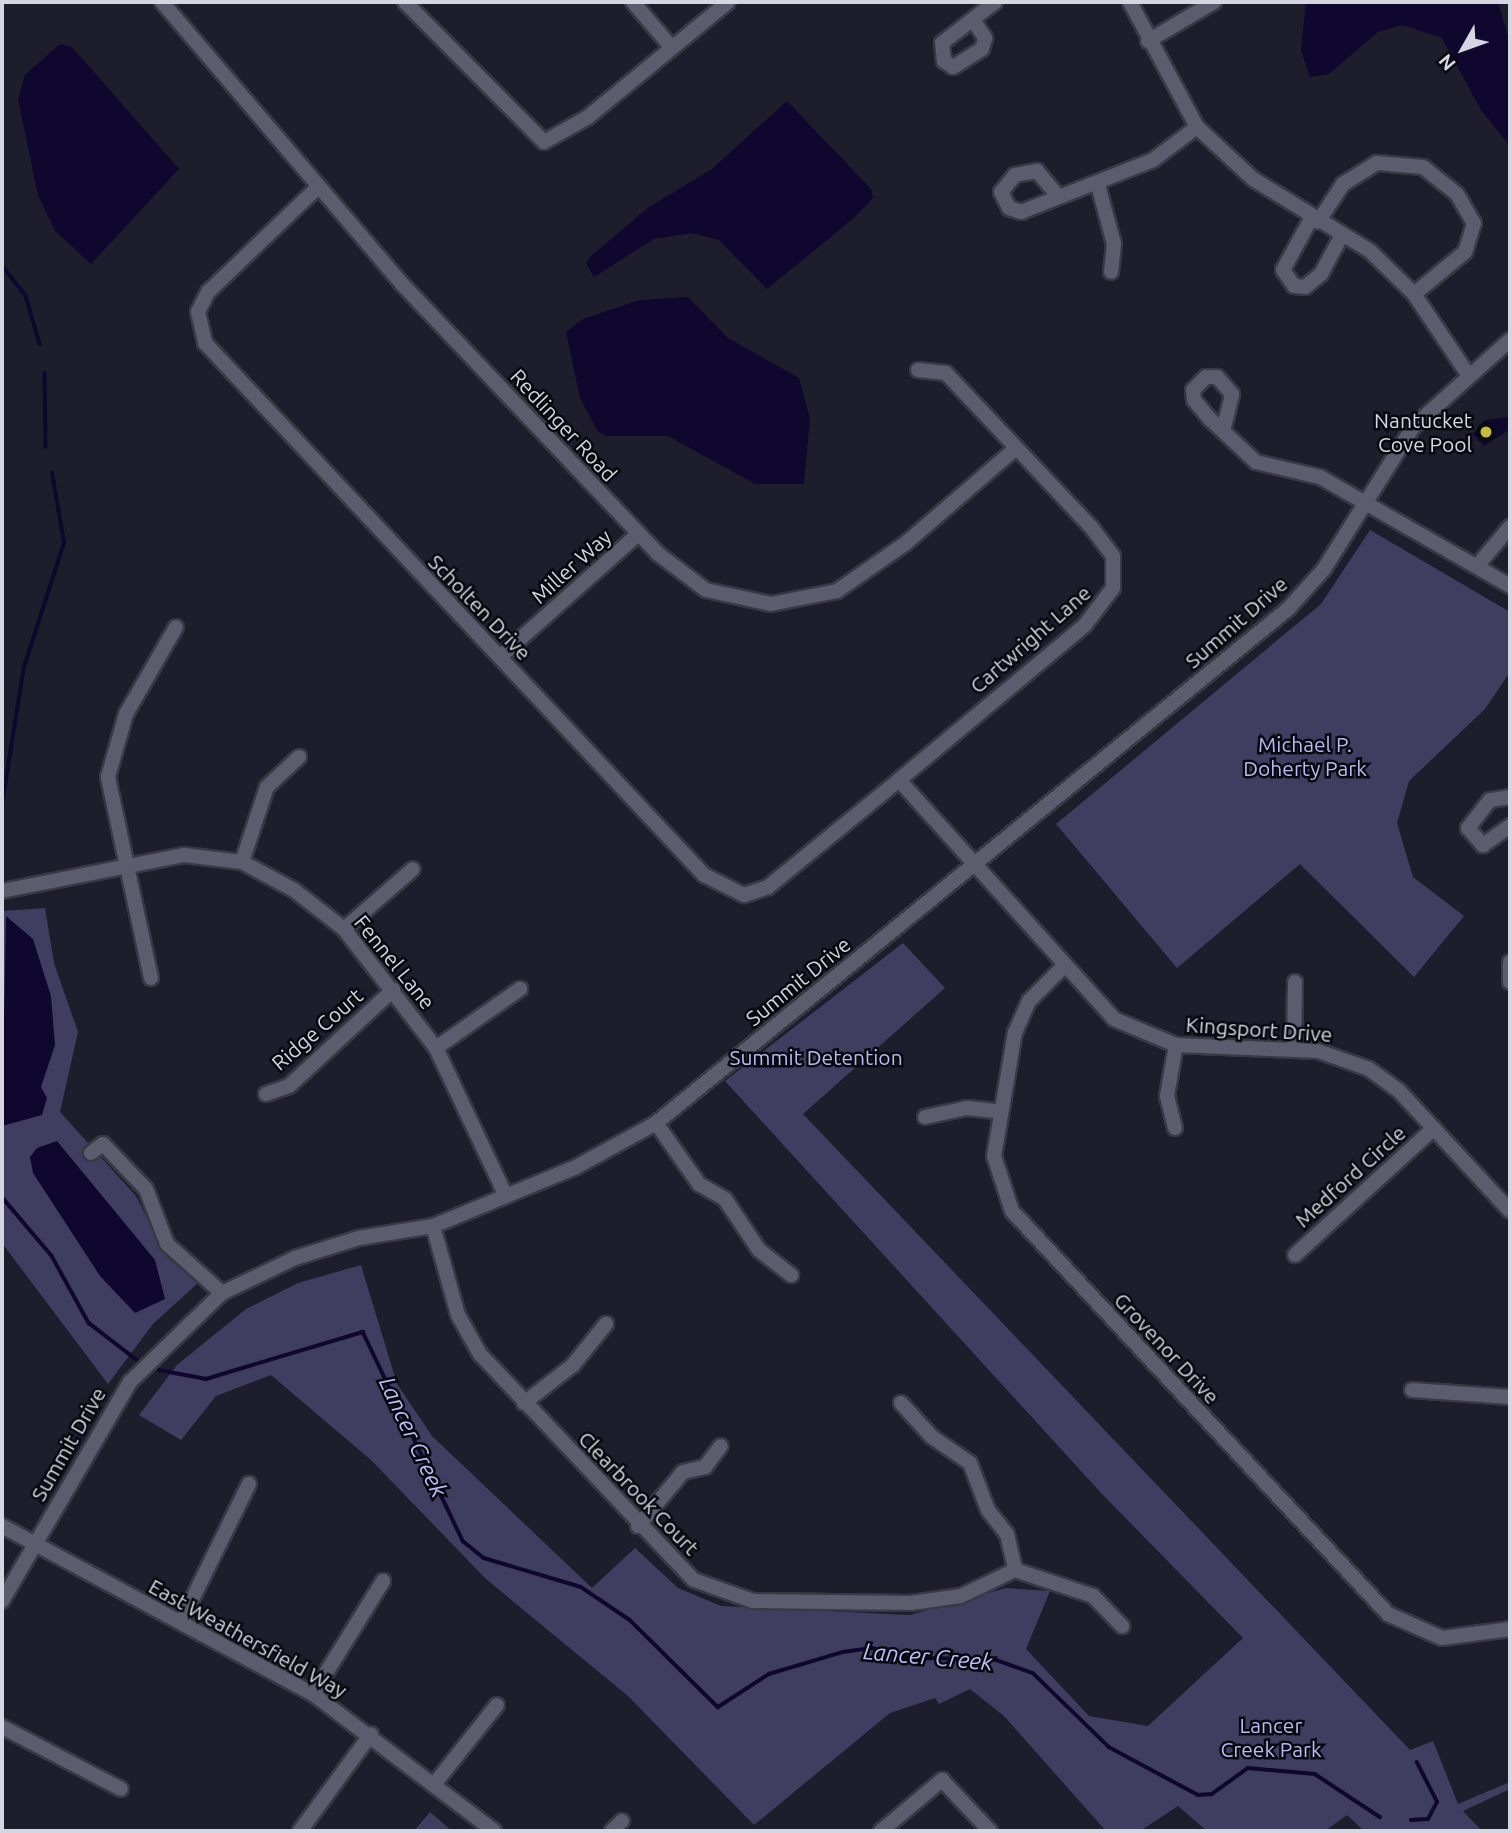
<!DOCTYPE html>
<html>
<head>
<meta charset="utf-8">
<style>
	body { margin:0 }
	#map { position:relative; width:1512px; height:1833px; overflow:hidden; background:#1d1d2c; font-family:Ubuntu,sans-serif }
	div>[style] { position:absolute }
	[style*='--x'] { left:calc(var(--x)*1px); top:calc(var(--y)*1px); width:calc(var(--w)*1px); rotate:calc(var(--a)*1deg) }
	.green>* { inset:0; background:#403e60 }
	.water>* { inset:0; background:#0f072e }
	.stream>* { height:3.5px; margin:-1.75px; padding:0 1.75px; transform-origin:1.75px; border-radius:1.75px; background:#0f072e }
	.roads { filter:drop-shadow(2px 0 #393945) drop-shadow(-2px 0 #393945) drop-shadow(0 2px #393945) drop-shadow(0 -2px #393945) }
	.minor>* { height:14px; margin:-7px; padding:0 7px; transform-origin:7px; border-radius:7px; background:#5c5c6f }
	.dots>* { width:19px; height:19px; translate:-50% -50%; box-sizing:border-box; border:4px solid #08080f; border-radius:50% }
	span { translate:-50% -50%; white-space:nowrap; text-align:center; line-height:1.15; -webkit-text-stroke:5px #08080f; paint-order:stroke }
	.poi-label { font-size:21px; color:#d6d6e1 }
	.right { translate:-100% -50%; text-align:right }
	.street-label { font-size:21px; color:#d6d6e1 }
	.park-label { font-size:21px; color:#bab9f4 }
	.water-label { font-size:23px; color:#bfbefa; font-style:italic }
	.frame { position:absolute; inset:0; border:4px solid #d6d6e1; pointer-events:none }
	.north { position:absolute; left:1428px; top:14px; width:70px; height:70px; -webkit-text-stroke:5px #08080f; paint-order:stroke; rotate:230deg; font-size:19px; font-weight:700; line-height:28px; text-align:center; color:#d6d6e1 }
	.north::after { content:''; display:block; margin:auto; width:24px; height:32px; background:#d6d6e1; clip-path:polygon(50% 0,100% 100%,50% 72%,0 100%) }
</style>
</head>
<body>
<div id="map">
	<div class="green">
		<div style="clip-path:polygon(1370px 530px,1510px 612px,1510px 672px,1485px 709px,1409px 781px,1397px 823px,1413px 877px,1464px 916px,1414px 977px,1300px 864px,1177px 968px,1056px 824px,1321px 604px)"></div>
		<div style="clip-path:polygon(45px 908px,54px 963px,78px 1032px,60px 1112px,136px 1196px,162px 1248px,199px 1282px,153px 1324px,108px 1384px,2px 1243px,2px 911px)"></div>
		<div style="clip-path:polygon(903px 943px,945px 988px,803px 1114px,1410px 1750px,1433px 1741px,1458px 1804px,1510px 1782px,1510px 1789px,1463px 1811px,1482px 1831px,1364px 1831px,1347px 1815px,1325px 1831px,1207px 1831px,1178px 1806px,1140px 1831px,1106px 1831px,1004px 1716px,970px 1689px,939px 1704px,935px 1698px,890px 1713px,754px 1825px,628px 1696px,486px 1579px,371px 1460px,271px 1375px,216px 1396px,181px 1440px,139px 1415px,177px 1365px,246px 1309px,298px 1283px,361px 1265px,397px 1384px,432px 1436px,592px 1588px,635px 1548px,678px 1588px,721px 1606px,910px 1615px,1006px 1588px,1050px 1591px,1026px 1649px,1089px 1716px,1148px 1726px,1243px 1638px,1102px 1494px,725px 1081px)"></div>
		<div style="clip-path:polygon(430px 1812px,452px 1831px,414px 1831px)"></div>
	</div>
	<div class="water">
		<div style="clip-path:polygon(1306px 2px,1498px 2px,1510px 43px,1510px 146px,1481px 110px,1442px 38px,1403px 25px,1378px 32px,1329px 74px,1310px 77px,1301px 50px)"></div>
		<div style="clip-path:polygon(60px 44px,72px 47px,179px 169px,91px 264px,55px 231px,38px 195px,18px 99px,25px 75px)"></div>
		<div style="clip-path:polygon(787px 101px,871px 189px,873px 198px,854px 218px,767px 289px,719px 240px,692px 233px,654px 239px,594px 277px,586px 263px,591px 256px,649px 207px,712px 169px)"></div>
		<div style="clip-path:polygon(688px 297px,728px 338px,799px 378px,810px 418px,804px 484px,755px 484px,668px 436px,606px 436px,597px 430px,580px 398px,566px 332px,583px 319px,640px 300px)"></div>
		<div style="clip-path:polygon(1510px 417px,1510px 429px,1484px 446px,1473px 434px,1485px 420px)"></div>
		<div style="clip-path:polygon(6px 916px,33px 939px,51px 996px,55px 1045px,41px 1087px,47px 1098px,42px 1115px,2px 1126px)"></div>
		<div style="clip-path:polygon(57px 1141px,155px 1260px,165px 1299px,135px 1313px,100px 1276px,33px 1173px,30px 1157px,37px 1148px)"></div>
	</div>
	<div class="stream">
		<div style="--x:2;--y:265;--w:39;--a:52"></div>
		<div style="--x:26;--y:296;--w:50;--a:73.7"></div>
		<div style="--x:45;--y:373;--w:74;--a:89.2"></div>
		<div style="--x:2;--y:804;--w:139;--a:-80.9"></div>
		<div style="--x:24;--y:667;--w:130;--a:-72.1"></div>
		<div style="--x:64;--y:543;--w:71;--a:-99.7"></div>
		<div style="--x:2;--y:1197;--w:77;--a:49.7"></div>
		<div style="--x:52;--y:1256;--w:77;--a:61.1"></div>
		<div style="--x:89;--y:1323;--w:61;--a:37.6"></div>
		<div style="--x:159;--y:1370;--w:48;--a:10.8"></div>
		<div style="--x:206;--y:1379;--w:164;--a:-16.7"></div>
		<div style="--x:363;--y:1332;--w:232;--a:64.4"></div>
		<div style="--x:463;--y:1541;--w:27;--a:39"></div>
		<div style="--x:484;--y:1558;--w:101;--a:16.6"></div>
		<div style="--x:581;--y:1587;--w:59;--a:34"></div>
		<div style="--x:630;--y:1620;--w:124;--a:44.7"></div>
		<div style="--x:718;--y:1707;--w:61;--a:-32.9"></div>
		<div style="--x:769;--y:1674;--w:77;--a:-16.6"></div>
		<div style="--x:843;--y:1652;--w:29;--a:-8"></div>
		<div style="--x:872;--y:1648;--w:38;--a:15"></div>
		<div style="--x:909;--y:1658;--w:84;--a:0.7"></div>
		<div style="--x:993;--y:1659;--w:42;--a:19.3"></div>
		<div style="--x:1033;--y:1673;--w:106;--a:44.2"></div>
		<div style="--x:1109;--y:1747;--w:101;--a:28.3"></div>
		<div style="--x:1198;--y:1795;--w:14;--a:-4"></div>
		<div style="--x:1212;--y:1794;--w:44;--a:-35.8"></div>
		<div style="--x:1248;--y:1768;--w:67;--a:5.1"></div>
		<div style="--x:1315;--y:1774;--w:78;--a:33.5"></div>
		<div style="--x:1411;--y:1820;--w:17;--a:-3"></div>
		<div style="--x:1428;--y:1819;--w:19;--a:-62"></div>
		<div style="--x:1437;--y:1802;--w:44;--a:-117.1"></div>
	</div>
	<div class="roads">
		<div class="minor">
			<div style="--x:162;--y:2;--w:370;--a:49.6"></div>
			<div style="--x:402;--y:284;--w:371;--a:46.5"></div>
			<div style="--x:657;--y:553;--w:61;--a:37.1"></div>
			<div style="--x:706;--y:590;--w:66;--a:12.2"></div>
			<div style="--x:771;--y:604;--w:67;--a:-11.1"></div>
			<div style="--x:837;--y:591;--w:84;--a:-34.8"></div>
			<div style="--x:906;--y:543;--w:145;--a:-40.8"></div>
			<div style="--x:405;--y:2;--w:197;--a:45.2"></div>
			<div style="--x:544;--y:142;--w:51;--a:-29.6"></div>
			<div style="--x:588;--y:117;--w:181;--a:-39.4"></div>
			<div style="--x:633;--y:2;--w:60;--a:49.7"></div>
			<div style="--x:1130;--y:2;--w:142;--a:61.8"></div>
			<div style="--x:1197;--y:127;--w:76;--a:42.9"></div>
			<div style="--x:1253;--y:179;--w:137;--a:31.6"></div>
			<div style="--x:1370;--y:251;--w:62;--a:44.3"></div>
			<div style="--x:1414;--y:294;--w:95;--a:56.1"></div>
			<div style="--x:973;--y:20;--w:22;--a:56"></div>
			<div style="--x:985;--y:38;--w:11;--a:105"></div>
			<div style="--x:982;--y:49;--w:34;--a:148"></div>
			<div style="--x:953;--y:67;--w:11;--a:-146"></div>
			<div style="--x:944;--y:61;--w:18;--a:-96"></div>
			<div style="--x:942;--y:43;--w:67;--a:-37.7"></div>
			<div style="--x:1148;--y:41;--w:77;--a:-30.6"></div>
			<div style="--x:1098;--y:185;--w:61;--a:74.8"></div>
			<div style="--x:1114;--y:244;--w:28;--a:96"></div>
			<div style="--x:318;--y:187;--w:152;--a:136.3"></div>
			<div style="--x:208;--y:292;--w:22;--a:117"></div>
			<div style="--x:198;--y:312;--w:32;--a:77"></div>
			<div style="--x:205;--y:343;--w:729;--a:46.83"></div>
			<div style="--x:704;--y:875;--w:45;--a:26.6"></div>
			<div style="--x:744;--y:895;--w:25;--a:-18"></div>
			<div style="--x:768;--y:887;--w:169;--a:-39.2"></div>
			<div style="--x:899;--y:780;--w:242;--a:-39.8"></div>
			<div style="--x:1085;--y:625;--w:46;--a:-52.9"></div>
			<div style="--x:1113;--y:588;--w:32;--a:-90"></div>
			<div style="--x:1113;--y:556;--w:35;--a:-127"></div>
			<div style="--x:1092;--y:528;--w:213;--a:-133.3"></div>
			<div style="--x:946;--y:373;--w:28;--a:-174"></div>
			<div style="--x:1058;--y:196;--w:33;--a:-130"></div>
			<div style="--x:1037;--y:171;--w:22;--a:170"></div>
			<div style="--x:1015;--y:175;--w:22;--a:129"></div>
			<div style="--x:1001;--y:192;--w:18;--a:63"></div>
			<div style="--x:1009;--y:208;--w:13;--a:18"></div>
			<div style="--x:1021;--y:212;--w:142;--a:-21.5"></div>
			<div style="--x:1153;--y:160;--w:55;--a:-36.9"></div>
			<div style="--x:1312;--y:217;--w:60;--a:118.7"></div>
			<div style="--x:1283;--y:270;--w:19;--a:55"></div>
			<div style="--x:1294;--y:286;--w:11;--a:5"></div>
			<div style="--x:1305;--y:287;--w:21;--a:-39"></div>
			<div style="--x:1321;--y:274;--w:44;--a:-61.7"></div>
			<div style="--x:1318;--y:222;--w:45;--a:-56.7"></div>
			<div style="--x:1343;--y:184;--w:40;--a:-32"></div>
			<div style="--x:1377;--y:163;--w:46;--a:5"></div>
			<div style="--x:1423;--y:167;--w:43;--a:38.5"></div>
			<div style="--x:1457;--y:194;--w:34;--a:60"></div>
			<div style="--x:1474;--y:223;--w:30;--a:107"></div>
			<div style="--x:1465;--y:252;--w:66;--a:140.5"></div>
			<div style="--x:1223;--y:431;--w:38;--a:-76"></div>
			<div style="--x:1232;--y:394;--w:23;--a:-131"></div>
			<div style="--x:1217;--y:377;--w:11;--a:180"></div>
			<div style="--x:1206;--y:377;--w:18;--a:135"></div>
			<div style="--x:1193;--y:390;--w:10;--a:84"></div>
			<div style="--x:1194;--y:400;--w:26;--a:50"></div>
			<div style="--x:1211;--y:420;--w:62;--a:43"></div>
			<div style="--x:1256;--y:462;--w:66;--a:13.2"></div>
			<div style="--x:1320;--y:477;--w:219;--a:29.8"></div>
			<div style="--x:1477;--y:566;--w:51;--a:-49.8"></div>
			<div style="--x:500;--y:657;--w:185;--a:-41.7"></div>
			<div style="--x:899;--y:780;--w:321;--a:48"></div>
			<div style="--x:1114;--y:1019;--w:67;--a:22.8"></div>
			<div style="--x:1176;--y:1045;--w:142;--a:2.4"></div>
			<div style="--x:1318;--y:1051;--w:54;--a:19.4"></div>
			<div style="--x:1369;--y:1069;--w:37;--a:36"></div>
			<div style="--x:1399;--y:1091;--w:163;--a:47.2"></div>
			<div style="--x:1510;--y:797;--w:20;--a:171"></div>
			<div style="--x:1490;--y:800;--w:36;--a:128"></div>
			<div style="--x:1468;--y:828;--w:23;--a:49"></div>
			<div style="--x:1483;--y:845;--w:33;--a:-35"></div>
			<div style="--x:242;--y:862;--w:79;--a:-71.6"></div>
			<div style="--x:267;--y:787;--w:44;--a:-43.2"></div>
			<div style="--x:2;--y:891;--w:186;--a:-11.2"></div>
			<div style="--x:184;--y:855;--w:58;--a:6.9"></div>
			<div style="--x:242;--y:862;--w:59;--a:28.3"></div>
			<div style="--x:294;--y:890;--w:63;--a:38"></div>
			<div style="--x:344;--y:929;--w:150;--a:52.3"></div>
			<div style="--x:436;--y:1048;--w:164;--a:64.7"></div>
			<div style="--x:344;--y:929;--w:91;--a:-41"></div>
			<div style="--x:1510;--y:962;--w:20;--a:90"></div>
			<div style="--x:1063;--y:967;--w:48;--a:135"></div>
			<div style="--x:1029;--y:1001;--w:34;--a:114"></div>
			<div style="--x:1015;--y:1032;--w:126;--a:99.6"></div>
			<div style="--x:994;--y:1156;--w:58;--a:71.9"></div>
			<div style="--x:1012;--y:1211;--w:551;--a:46.99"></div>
			<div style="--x:1388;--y:1614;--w:59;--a:24"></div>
			<div style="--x:1442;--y:1638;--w:69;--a:-7.5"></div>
			<div style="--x:151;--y:978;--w:206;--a:-102.1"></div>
			<div style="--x:108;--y:777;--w:66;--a:-74.1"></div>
			<div style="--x:126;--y:714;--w:100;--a:-60.1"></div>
			<div style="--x:436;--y:1048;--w:103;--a:-35.1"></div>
			<div style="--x:1294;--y:1049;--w:67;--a:-89.1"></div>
			<div style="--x:266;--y:1094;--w:24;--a:-19"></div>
			<div style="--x:289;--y:1086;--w:142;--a:-42.7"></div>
			<div style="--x:925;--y:1117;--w:43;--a:-12.1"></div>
			<div style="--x:967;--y:1108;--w:31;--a:6"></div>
			<div style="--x:656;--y:1123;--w:75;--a:54.8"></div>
			<div style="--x:699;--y:1184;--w:30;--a:30"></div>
			<div style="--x:725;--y:1199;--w:61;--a:56.3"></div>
			<div style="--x:759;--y:1250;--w:41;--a:38"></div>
			<div style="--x:1175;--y:1128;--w:33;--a:-104"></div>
			<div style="--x:1167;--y:1096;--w:52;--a:-80"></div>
			<div style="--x:91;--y:1153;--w:15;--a:-37"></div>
			<div style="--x:103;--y:1144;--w:62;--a:46.3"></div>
			<div style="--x:146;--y:1189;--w:59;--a:69.1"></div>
			<div style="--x:167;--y:1244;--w:74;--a:41.7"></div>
			<div style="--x:433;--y:1226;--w:92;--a:74.3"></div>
			<div style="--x:458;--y:1315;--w:45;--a:60.6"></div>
			<div style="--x:480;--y:1354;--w:311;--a:46.6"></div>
			<div style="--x:694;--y:1580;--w:63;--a:19.6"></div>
			<div style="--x:753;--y:1601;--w:158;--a:0.7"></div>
			<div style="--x:911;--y:1603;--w:50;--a:-8"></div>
			<div style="--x:961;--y:1596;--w:60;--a:-25.7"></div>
			<div style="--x:1015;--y:1570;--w:82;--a:18.4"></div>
			<div style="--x:1093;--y:1596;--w:42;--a:46"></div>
			<div style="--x:1295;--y:1255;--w:188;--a:-42.4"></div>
			<div style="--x:1412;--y:1390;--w:98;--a:4.1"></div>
			<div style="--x:524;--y:1403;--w:62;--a:-37.8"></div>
			<div style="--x:573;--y:1365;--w:53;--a:-51.2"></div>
			<div style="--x:901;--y:1403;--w:46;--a:47.6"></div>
			<div style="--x:932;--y:1437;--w:46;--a:34.4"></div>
			<div style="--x:970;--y:1463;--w:50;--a:69"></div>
			<div style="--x:988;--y:1510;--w:31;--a:52"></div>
			<div style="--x:1007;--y:1534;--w:37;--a:77"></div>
			<div style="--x:2;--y:1526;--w:353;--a:28.4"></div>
			<div style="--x:313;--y:1694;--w:227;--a:37.1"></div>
			<div style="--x:638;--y:1526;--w:70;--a:-50.2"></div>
			<div style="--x:683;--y:1472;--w:23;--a:-13"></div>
			<div style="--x:705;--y:1467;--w:26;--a:-53"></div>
			<div style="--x:2;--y:1601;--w:254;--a:-59.7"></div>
			<div style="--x:130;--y:1382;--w:128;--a:-44.1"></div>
			<div style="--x:222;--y:1293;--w:81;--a:-25.6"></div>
			<div style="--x:295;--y:1258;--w:67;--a:-17.4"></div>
			<div style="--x:359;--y:1238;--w:75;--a:-9.2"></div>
			<div style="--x:433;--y:1226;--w:155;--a:-22.4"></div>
			<div style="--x:576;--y:1167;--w:91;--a:-28.8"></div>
			<div style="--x:656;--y:1123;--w:815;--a:-39.12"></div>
			<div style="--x:1288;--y:609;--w:54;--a:-48"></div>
			<div style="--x:1324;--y:569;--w:168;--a:-57.9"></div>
			<div style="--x:1413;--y:427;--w:130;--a:-41.9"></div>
			<div style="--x:181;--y:1622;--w:154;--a:-63.8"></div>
			<div style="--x:313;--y:1694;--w:133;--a:-58.2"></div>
			<div style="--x:2;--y:1727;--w:134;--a:27.5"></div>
			<div style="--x:436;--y:1782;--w:98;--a:-51.6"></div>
			<div style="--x:300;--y:1831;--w:120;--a:-53.8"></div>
			<div style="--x:612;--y:1831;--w:14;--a:-45"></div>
			<div style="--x:881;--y:1831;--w:80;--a:-39.9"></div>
			<div style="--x:942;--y:1780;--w:70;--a:46.7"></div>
		</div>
	</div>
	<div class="dots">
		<div style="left:1486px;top:432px;background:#c5bc3d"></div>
	</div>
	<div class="poi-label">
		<span class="right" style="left:1472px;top:432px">Nantucket<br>Cove Pool</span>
	</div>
	<div class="street-label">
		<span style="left:564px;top:425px;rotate:47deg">Redlinger Road</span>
		<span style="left:571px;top:566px;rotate:-42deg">Miller Way</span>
		<span style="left:480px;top:607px;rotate:46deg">Scholten Drive</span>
		<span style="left:1236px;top:622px;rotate:-41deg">Summit Drive</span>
		<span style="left:1030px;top:639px;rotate:-41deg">Cartwright Lane</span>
		<span style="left:395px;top:962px;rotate:51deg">Fennel Lane</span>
		<span style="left:798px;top:981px;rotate:-39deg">Summit Drive</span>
		<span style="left:317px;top:1029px;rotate:-41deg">Ridge Court</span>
		<span style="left:1259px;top:1029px;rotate:4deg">Kingsport Drive</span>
		<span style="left:1350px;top:1176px;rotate:-42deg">Medford Circle</span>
		<span style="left:1167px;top:1348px;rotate:47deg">Grovenor Drive</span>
		<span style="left:68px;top:1444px;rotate:-60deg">Summit Drive</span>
		<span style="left:639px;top:1493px;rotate:46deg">Clearbrook Court</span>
		<span style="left:248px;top:1638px;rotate:29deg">East Weathersfield Way</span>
	</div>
	<div class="park-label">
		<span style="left:1305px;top:756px">Michael P.<br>Doherty Park</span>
		<span style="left:816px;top:1057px">Summit Detention</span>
		<span style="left:1271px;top:1737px">Lancer<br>Creek Park</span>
	</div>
	<div class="water-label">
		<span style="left:413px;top:1437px;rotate:65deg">Lancer Creek</span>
		<span style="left:928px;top:1657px;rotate:5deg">Lancer Creek</span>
	</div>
	<div class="frame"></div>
	<div class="north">N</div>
</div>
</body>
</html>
